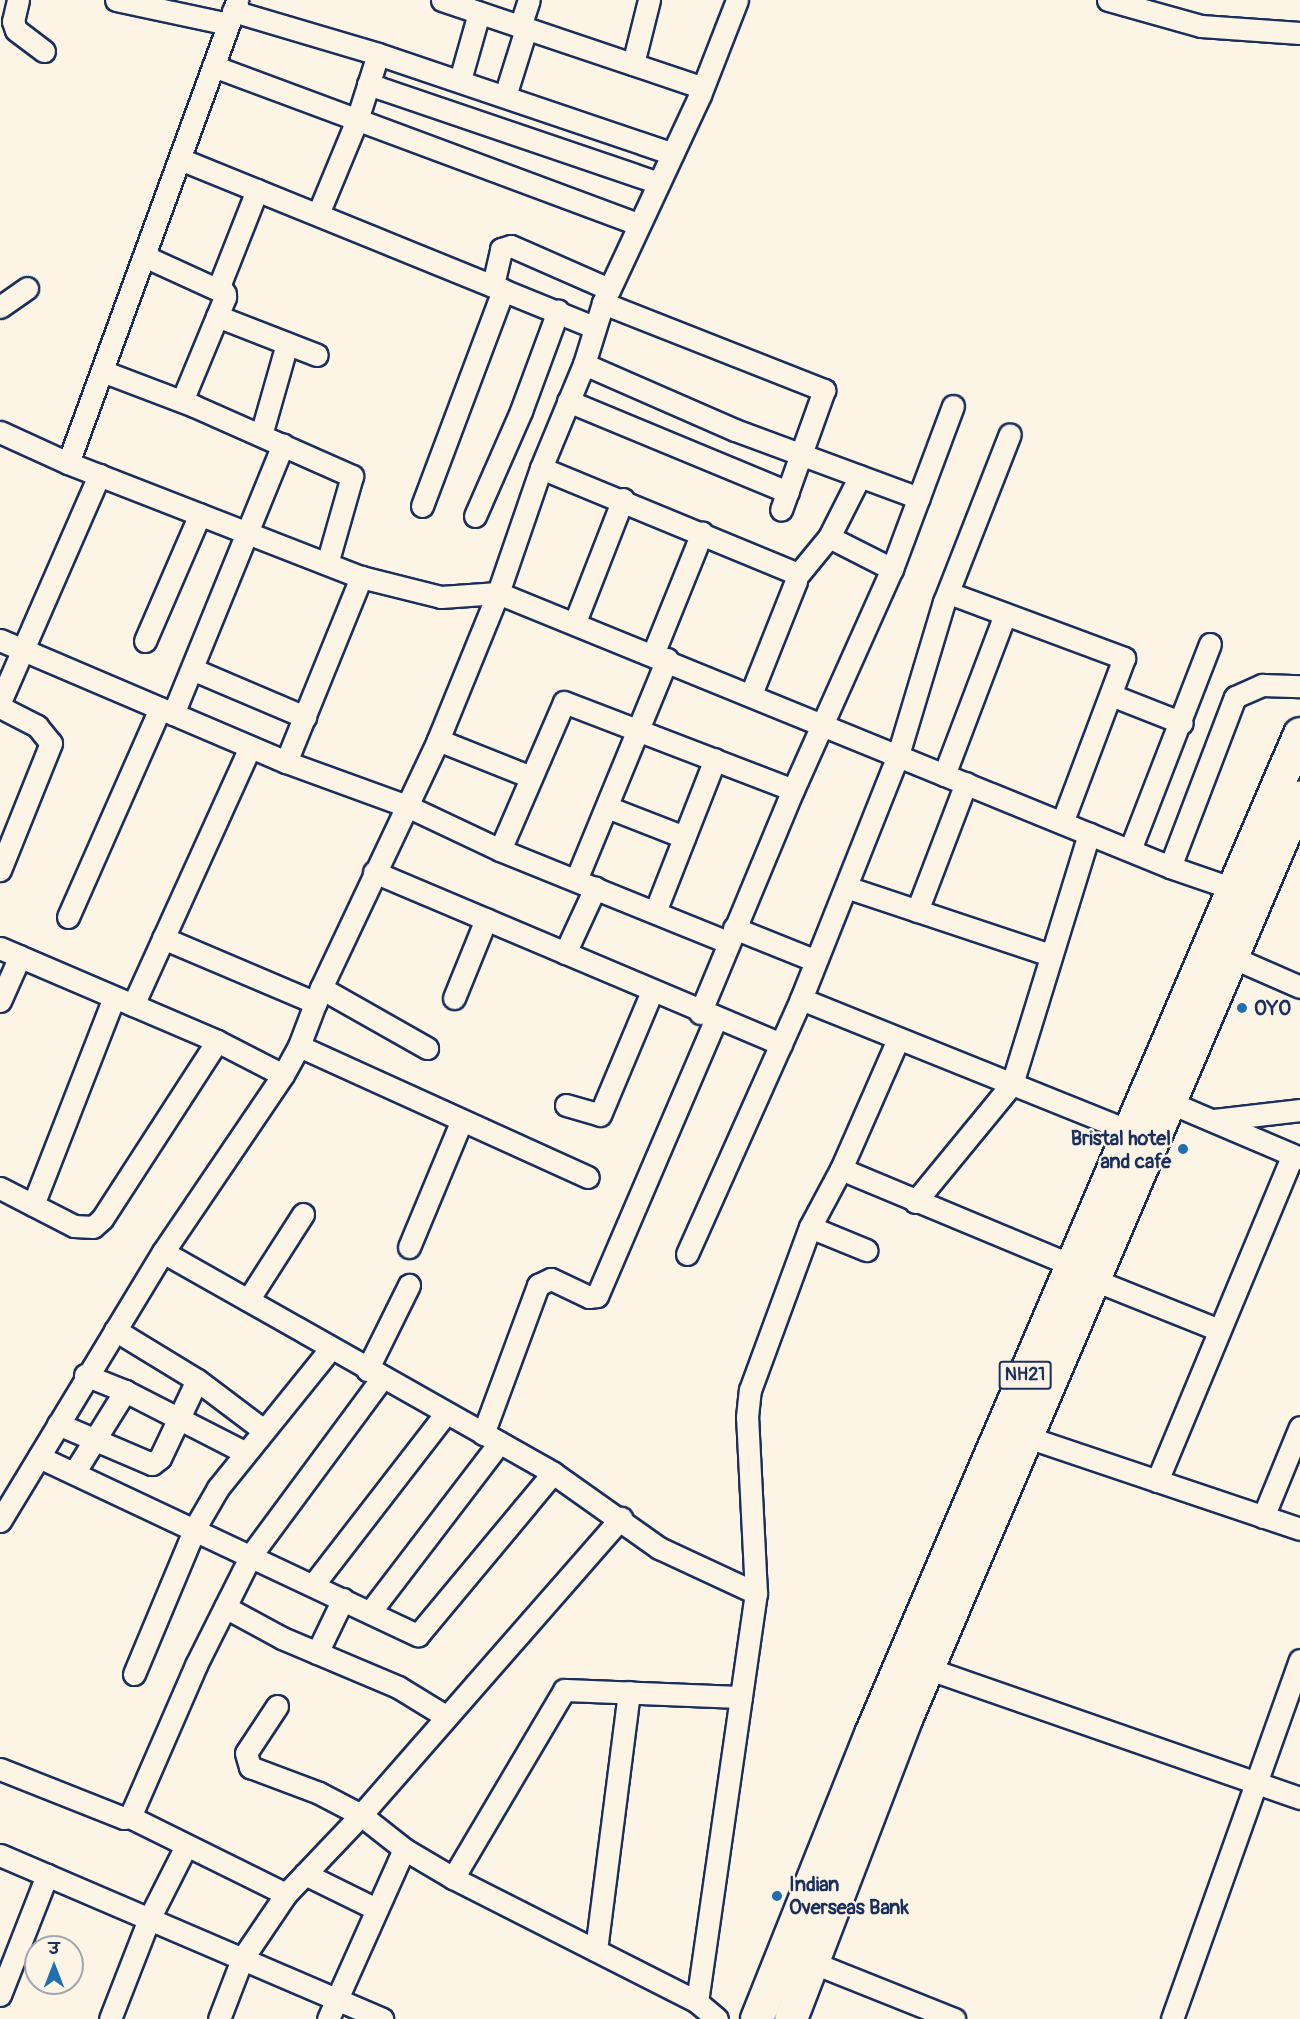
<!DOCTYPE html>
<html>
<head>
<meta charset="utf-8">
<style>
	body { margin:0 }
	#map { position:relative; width:1300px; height:2019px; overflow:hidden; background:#fcf5e5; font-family:Pangolin,"Playpen Sans Deva",sans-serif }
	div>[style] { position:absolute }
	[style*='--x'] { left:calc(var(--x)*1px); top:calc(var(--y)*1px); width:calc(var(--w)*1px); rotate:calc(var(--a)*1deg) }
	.roads { filter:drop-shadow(2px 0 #1b2f5e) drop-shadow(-2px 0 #1b2f5e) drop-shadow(0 2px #1b2f5e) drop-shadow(0 -2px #1b2f5e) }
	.minor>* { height:21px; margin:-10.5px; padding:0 10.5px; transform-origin:10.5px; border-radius:10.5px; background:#fcf5e5 }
	.highway>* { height:32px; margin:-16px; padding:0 16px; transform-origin:16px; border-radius:16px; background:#fcf5e5 }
	.dots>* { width:16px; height:16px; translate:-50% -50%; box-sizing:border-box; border:3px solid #fcf5e5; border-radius:50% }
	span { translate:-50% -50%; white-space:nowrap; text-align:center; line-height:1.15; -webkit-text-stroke:4.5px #fcf5e5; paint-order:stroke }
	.shield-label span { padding:2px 4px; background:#fcf5e5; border:2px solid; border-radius:4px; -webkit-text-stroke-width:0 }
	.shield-label { font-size:18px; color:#1b2f5e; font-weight:700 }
	.poi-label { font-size:20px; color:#1b2f5e; font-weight:700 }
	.left { translate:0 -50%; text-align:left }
	.right { translate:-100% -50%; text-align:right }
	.north { position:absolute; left:24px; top:1935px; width:60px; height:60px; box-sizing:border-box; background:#fcf5e5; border:2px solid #a2a6af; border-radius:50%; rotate:0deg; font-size:16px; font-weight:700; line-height:24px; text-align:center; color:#1b2f5e }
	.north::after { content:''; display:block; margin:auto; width:21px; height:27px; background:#1f6fb2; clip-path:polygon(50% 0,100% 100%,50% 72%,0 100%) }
</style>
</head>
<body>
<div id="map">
	<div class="roads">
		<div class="minor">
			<div style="--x:18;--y:0;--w:22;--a:103"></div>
			<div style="--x:13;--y:21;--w:9;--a:72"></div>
			<div style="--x:16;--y:30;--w:35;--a:37"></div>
			<div style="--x:116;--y:0;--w:115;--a:12.1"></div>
			<div style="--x:442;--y:0;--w:272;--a:18.6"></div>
			<div style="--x:1108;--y:0;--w:97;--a:15.6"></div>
			<div style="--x:1201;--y:26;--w:99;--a:4"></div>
			<div style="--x:233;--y:11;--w:151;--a:16.5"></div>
			<div style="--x:378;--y:54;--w:311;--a:18.7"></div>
			<div style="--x:520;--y:27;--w:28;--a:-72"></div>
			<div style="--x:633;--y:64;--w:66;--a:-76"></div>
			<div style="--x:213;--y:66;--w:453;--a:20.4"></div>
			<div style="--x:460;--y:80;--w:70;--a:-74.2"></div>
			<div style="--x:368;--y:84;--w:306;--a:18.8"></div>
			<div style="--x:505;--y:96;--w:70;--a:-72.6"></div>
			<div style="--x:180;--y:159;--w:447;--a:22.1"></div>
			<div style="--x:318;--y:214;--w:102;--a:-67.5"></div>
			<div style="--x:357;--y:120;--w:69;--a:-72.3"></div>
			<div style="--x:144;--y:256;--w:89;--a:24.6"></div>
			<div style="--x:493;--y:285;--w:37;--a:-77"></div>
			<div style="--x:501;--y:249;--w:10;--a:-17"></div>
			<div style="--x:511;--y:246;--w:107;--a:23.7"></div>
			<div style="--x:603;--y:303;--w:238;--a:21.5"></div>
			<div style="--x:824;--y:390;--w:127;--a:109.7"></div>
			<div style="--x:0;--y:307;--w:33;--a:-35"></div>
			<div style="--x:217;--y:316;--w:107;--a:21.3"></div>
			<div style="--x:584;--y:364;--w:165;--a:23.6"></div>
			<div style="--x:735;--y:430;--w:196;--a:20.3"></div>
			<div style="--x:102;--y:371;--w:98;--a:20.8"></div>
			<div style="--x:194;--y:406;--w:173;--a:23.9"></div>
			<div style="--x:352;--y:476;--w:91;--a:105.9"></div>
			<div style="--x:182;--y:401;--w:113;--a:-67.5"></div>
			<div style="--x:225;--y:297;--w:14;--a:-111"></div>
			<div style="--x:220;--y:284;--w:101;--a:-68.5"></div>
			<div style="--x:568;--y:401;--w:238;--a:22.5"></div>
			<div style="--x:0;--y:432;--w:75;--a:24.5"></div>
			<div style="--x:68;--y:463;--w:314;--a:21.3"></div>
			<div style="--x:361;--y:577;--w:82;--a:14"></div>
			<div style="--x:441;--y:597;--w:57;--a:-4"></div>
			<div style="--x:498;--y:593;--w:726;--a:22.18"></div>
			<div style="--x:1170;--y:867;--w:68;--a:19"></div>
			<div style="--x:261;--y:435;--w:95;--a:-74.1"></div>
			<div style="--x:68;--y:463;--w:493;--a:-69.9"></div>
			<div style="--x:541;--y:468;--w:276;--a:22.4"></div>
			<div style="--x:796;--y:573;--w:8;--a:90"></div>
			<div style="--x:796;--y:581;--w:122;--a:111.7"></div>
			<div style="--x:422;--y:506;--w:231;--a:-69.4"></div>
			<div style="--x:475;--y:516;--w:115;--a:-66.3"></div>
			<div style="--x:521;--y:411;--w:107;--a:-69.7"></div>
			<div style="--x:829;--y:537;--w:71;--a:26.9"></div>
			<div style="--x:797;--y:576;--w:50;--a:-50.6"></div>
			<div style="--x:829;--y:537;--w:68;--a:-63.1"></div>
			<div style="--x:949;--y:593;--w:187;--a:20.4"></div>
			<div style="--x:1124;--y:658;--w:176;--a:110.6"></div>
			<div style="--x:575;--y:622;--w:132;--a:-68.7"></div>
			<div style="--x:0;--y:640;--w:311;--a:23.1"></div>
			<div style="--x:286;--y:762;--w:129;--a:20"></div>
			<div style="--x:407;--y:806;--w:103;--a:25.3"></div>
			<div style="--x:500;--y:850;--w:246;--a:22"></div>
			<div style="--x:145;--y:641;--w:138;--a:-66.6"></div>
			<div style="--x:653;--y:654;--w:131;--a:-68"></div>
			<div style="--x:192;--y:669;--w:123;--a:23"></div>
			<div style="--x:1111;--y:695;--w:76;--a:21.5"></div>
			<div style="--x:0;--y:702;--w:248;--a:-66.4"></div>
			<div style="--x:0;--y:707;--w:42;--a:27.2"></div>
			<div style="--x:37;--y:726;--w:22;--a:51"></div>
			<div style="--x:51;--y:743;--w:137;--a:111.9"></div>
			<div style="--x:173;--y:714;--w:291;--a:-67.8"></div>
			<div style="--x:438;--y:740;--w:100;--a:21.7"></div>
			<div style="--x:286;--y:762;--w:200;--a:-67.9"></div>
			<div style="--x:944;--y:775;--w:172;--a:-69.2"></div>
			<div style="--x:607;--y:807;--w:83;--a:21.3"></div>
			<div style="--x:500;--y:850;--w:161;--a:-66.6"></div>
			<div style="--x:564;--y:702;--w:245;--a:21"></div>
			<div style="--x:1130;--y:850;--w:221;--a:-68.8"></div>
			<div style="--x:1170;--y:867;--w:182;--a:-69.1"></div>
			<div style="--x:1235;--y:697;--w:30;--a:-24"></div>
			<div style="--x:1262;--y:685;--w:38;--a:2"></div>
			<div style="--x:374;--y:872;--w:442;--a:22.9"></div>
			<div style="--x:576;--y:880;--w:239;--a:-67.6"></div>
			<div style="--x:846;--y:887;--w:216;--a:18.4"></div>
			<div style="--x:917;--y:911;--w:137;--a:-69.1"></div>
			<div style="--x:655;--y:912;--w:164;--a:-68.6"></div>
			<div style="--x:68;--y:917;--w:228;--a:-66.2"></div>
			<div style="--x:734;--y:928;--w:88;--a:21.9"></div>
			<div style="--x:163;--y:938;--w:166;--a:23"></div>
			<div style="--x:0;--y:948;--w:236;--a:23.2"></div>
			<div style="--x:217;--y:1041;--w:74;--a:27.3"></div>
			<div style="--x:565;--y:953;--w:72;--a:-65.2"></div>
			<div style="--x:1234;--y:958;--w:72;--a:23.7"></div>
			<div style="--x:321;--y:988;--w:122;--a:29.5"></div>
			<div style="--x:454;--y:998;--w:85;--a:-67.9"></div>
			<div style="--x:801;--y:999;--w:354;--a:21.9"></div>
			<div style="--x:0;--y:1001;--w:49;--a:-66"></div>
			<div style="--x:133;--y:1005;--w:283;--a:-65.6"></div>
			<div style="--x:700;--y:1013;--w:242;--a:-67.4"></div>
			<div style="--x:793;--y:790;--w:242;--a:-65.9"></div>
			<div style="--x:892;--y:569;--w:174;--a:-69.5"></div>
			<div style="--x:299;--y:1046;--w:317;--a:24.4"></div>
			<div style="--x:1171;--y:1103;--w:140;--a:23.1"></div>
			<div style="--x:566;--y:1105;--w:35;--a:16"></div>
			<div style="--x:600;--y:1115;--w:134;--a:-67.2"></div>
			<div style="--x:1214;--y:1120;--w:87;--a:-6.6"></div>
			<div style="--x:841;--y:1169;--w:250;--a:22.6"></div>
			<div style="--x:0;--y:1188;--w:83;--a:27.2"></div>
			<div style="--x:74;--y:1226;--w:19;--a:3"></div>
			<div style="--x:93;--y:1227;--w:12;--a:-42"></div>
			<div style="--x:102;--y:1219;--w:212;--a:-57.1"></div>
			<div style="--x:915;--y:1202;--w:153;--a:-50.6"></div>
			<div style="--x:1012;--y:1084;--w:262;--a:-72.9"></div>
			<div style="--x:33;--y:1205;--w:223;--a:-68.7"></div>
			<div style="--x:810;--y:1227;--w:61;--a:22.3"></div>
			<div style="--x:409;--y:1247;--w:135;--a:-67.4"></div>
			<div style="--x:163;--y:1252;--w:448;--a:29.5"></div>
			<div style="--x:553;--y:1473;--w:130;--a:35.3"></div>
			<div style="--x:659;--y:1548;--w:107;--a:24.9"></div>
			<div style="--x:687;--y:1254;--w:279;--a:-65.9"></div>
			<div style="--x:801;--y:999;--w:263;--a:-68.3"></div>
			<div style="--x:898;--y:755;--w:160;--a:-73.3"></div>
			<div style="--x:944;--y:602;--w:180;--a:-68.6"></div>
			<div style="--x:1094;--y:1280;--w:135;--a:21.8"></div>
			<div style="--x:248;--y:1300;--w:102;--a:-57.4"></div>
			<div style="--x:115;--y:1330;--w:96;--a:31.4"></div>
			<div style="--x:197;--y:1380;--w:81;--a:37"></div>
			<div style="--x:367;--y:1370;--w:95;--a:-63.7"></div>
			<div style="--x:85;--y:1375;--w:43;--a:21.8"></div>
			<div style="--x:125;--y:1391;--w:134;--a:27.1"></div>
			<div style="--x:58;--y:1424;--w:102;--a:23.1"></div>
			<div style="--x:152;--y:1464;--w:10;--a:-37"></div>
			<div style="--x:160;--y:1458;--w:86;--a:-64.6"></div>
			<div style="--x:483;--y:1434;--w:159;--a:-69.7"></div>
			<div style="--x:538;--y:1285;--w:14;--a:-25"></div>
			<div style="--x:551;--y:1279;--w:42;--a:25.3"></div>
			<div style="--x:589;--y:1297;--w:8;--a:-7"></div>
			<div style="--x:597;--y:1296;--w:301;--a:-66.8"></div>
			<div style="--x:1027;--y:1437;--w:288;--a:18.6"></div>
			<div style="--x:39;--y:1457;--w:419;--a:25.2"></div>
			<div style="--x:418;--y:1635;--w:211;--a:-50.2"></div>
			<div style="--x:74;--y:1473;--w:97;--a:-58.1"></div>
			<div style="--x:1157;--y:1481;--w:353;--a:-67.4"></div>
			<div style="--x:1263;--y:1517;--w:97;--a:-67.7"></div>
			<div style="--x:0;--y:1521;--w:315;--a:-58.8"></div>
			<div style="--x:163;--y:1252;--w:214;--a:-55.9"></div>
			<div style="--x:283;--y:1075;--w:33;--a:-61"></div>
			<div style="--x:299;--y:1046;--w:62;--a:-69.2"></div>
			<div style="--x:321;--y:988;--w:274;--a:-64.7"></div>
			<div style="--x:438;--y:740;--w:159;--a:-67.8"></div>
			<div style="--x:498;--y:593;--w:132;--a:-71"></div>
			<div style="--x:541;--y:468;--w:113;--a:-67.5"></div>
			<div style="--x:584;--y:364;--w:64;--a:-72.7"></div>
			<div style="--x:603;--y:303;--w:230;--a:-65"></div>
			<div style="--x:700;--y:95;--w:102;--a:-68.7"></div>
			<div style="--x:313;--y:1585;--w:217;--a:-52.3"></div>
			<div style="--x:225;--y:1607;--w:65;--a:28.5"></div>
			<div style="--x:282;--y:1638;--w:126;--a:22.9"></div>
			<div style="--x:398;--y:1687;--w:57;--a:31.5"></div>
			<div style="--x:370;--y:1612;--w:213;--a:-52.6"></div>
			<div style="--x:317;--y:1653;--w:60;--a:-64.3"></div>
			<div style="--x:915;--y:1664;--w:408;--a:19.2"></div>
			<div style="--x:134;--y:1674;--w:160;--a:-67.3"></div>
			<div style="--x:196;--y:1526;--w:44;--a:-59.9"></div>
			<div style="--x:218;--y:1488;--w:180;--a:-51.1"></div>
			<div style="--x:277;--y:1706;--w:56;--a:123.4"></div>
			<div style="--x:246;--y:1753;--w:15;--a:74"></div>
			<div style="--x:250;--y:1767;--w:74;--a:20.6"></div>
			<div style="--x:319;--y:1793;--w:47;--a:27.6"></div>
			<div style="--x:361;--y:1815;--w:55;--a:38.3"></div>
			<div style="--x:404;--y:1849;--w:57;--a:30.6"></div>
			<div style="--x:453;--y:1878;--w:274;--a:26.9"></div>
			<div style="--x:697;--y:2002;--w:26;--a:40"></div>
			<div style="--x:0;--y:1769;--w:133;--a:21.6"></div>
			<div style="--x:124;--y:1818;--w:6;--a:-9"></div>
			<div style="--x:130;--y:1817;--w:174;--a:26.3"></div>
			<div style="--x:130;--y:1817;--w:166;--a:-66.5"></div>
			<div style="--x:196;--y:1665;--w:123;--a:-63.4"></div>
			<div style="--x:251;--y:1555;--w:219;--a:-53.5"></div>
			<div style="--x:0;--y:1855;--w:416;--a:23.2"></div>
			<div style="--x:305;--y:1874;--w:79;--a:26.2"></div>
			<div style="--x:453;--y:1878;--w:218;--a:-59.4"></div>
			<div style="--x:564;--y:1690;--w:177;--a:2.3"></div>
			<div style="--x:596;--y:1950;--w:260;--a:-82.7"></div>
			<div style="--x:801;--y:1958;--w:165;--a:21.7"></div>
			<div style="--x:0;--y:1995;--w:129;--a:-68.6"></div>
			<div style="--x:697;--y:2002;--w:413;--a:-81.8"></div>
			<div style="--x:756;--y:1593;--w:176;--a:-92.9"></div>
			<div style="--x:747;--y:1417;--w:27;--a:-84"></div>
			<div style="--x:750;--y:1390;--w:174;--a:-69.8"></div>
			<div style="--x:810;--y:1227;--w:66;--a:-61.9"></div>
			<div style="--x:841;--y:1169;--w:142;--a:-66.3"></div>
			<div style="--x:110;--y:2019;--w:107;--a:-68.7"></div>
			<div style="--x:149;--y:1919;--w:82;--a:-63.1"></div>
			<div style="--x:219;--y:2019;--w:64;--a:-69"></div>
			<div style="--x:242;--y:1959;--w:78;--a:-55.9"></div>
			<div style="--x:286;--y:1894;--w:109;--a:-46.5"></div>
			<div style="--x:361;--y:1815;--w:395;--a:-48.8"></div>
			<div style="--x:328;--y:2019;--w:186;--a:-65.9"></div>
			<div style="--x:1172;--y:2019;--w:381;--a:-70.4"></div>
		</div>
		<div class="highway">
			<div style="--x:757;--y:2019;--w:307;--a:-68.2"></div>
			<div style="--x:871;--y:1734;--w:1088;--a:-66.78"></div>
			<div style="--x:791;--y:2019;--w:324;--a:-69"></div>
			<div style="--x:907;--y:1717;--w:1000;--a:-66.85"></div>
		</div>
	</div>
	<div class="dots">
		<div style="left:1242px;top:1008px;background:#1f6fb2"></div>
		<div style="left:1183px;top:1149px;background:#1f6fb2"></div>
		<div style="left:777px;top:1896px;background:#1f6fb2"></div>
	</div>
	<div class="shield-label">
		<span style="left:1025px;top:1375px">NH21</span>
	</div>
	<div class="poi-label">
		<span class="left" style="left:1254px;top:1008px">OYO</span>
		<span class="right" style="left:1171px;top:1150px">Bristal hotel<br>and cafe</span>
		<span class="left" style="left:789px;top:1896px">Indian<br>Overseas Bank</span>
	</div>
	<div class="north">उ</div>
</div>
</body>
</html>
